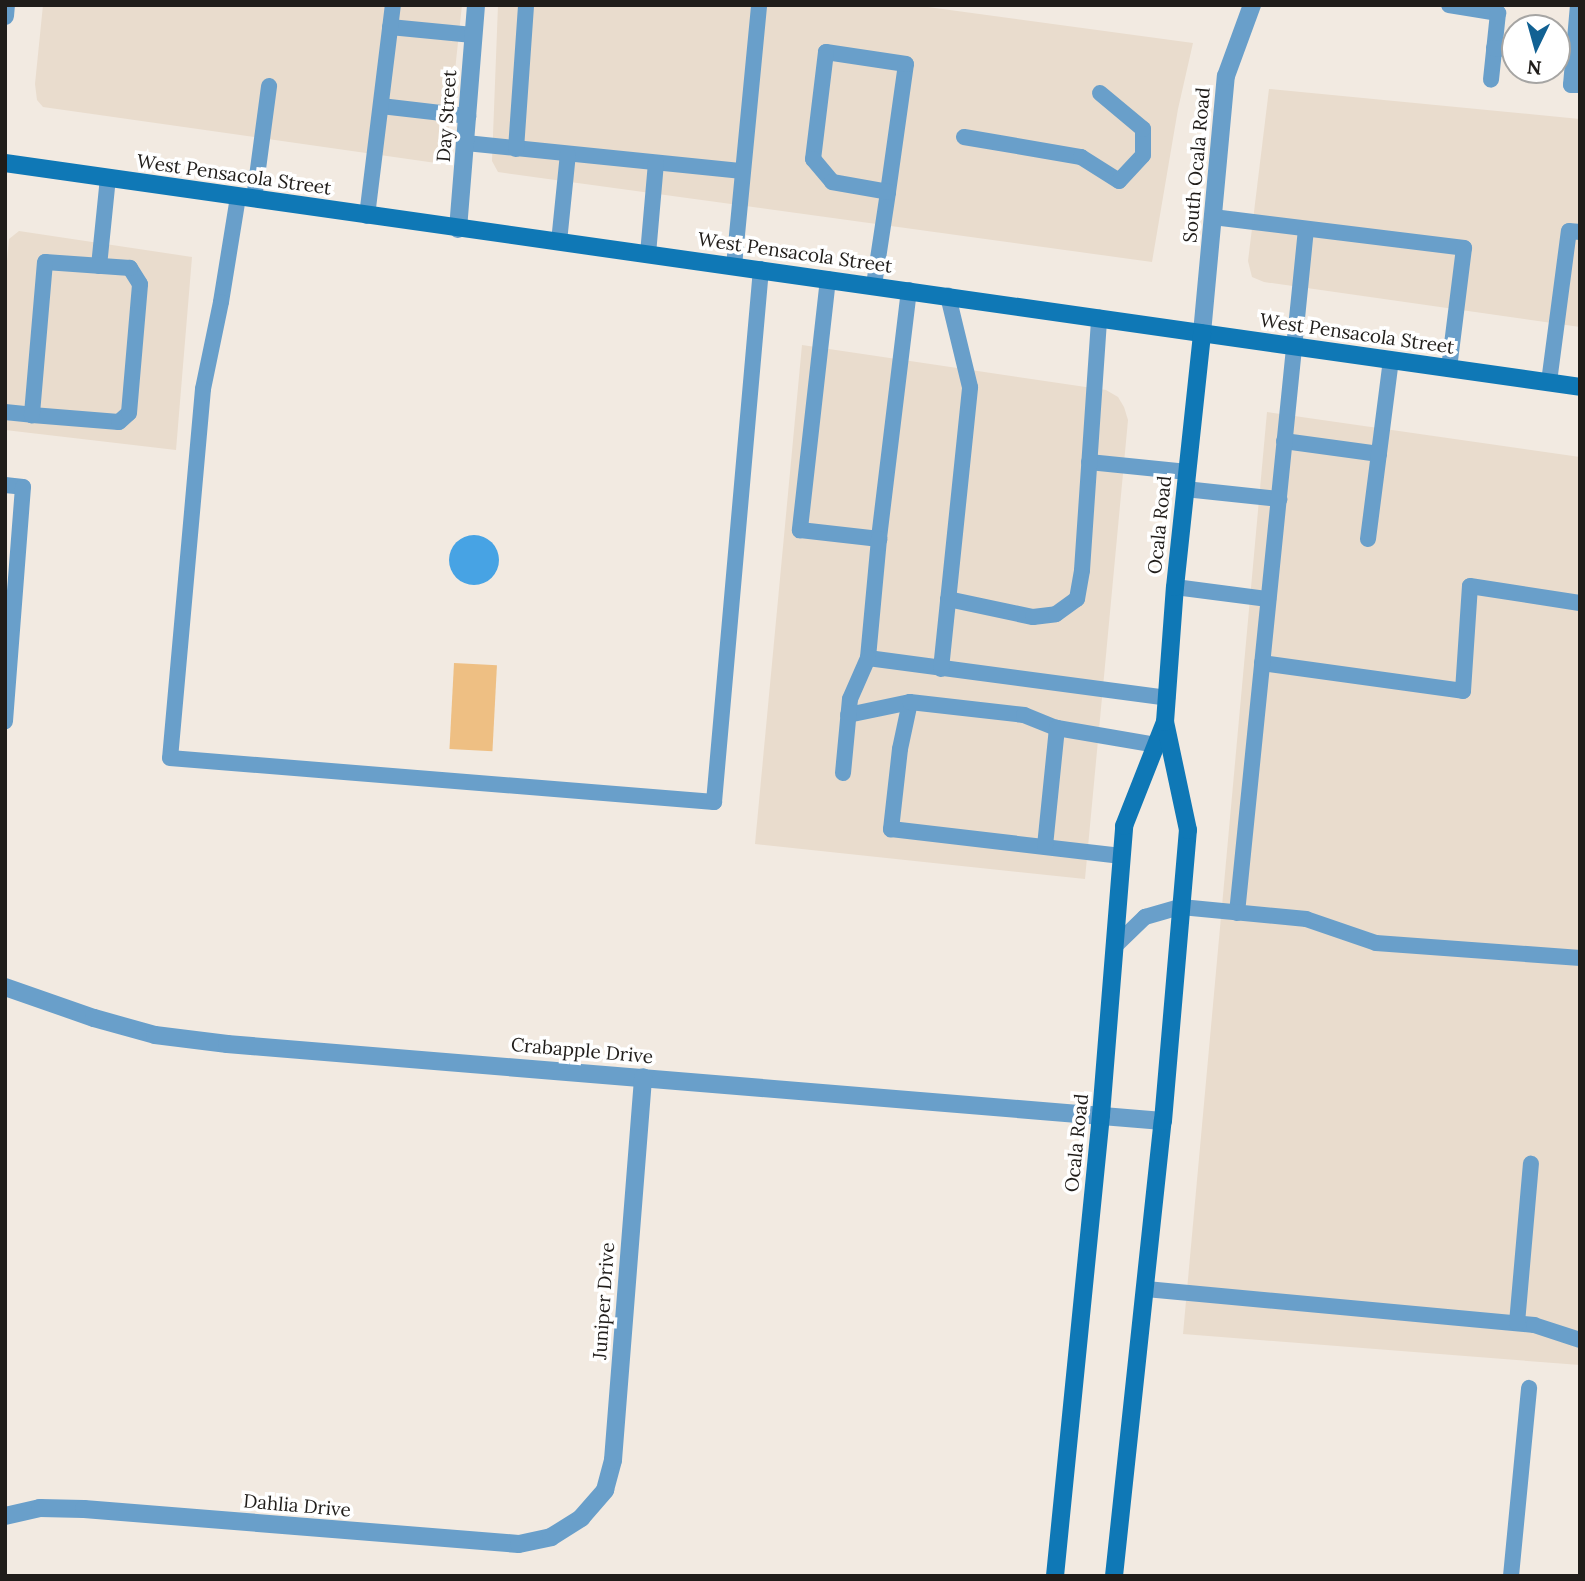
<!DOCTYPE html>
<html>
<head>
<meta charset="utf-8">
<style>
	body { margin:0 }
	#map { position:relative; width:1585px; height:1581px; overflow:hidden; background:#f2eae1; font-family:Lora,serif }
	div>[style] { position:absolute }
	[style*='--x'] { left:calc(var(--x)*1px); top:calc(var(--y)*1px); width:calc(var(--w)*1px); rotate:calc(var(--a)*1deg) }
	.built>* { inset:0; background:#e9dccd }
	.green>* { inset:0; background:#eebf83; transform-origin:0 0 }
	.water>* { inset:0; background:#47a3e4 }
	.round { border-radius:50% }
	.service>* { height:16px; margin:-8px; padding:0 8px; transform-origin:8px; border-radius:8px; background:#699fca }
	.minor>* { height:18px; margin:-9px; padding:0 9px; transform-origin:9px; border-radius:9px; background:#699fca }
	.tertiary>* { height:18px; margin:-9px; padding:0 9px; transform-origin:9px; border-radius:9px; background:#699fca }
	.secondary>* { height:18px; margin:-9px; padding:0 9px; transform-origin:9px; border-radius:9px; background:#0f78b6 }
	span { translate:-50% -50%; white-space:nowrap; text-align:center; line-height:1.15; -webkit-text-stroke:7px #fff; paint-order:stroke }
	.street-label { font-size:19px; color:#201d1a }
	.frame { position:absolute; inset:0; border:7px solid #201d1a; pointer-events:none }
	.north { position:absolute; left:1501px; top:14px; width:70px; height:70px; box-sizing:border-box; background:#fff; border:2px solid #a6a5a3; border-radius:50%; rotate:185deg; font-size:19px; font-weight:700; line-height:28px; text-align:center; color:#201d1a }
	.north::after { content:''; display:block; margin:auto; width:24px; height:32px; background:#116193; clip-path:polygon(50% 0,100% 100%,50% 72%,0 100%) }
</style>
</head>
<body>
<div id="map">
	<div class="built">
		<div style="clip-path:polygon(43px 5px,462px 5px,447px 145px,436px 163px,43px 107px,37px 100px,35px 84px)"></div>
		<div style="clip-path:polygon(498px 5px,913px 5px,1193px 43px,1178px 109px,1152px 262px,498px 172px,492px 161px)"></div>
		<div style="clip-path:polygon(1269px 89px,1580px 119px,1580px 327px,1264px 282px,1252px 277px,1248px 261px)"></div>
		<div style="clip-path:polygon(19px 231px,192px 257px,176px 450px,5px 430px,5px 283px,9px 239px)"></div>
		<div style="clip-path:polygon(802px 345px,1106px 390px,1118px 397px,1124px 407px,1128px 420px,1085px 879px,755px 844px)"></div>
		<div style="clip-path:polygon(1267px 412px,1580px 457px,1580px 1365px,1183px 1334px)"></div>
	</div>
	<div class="green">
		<div style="left:454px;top:663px;width:43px;height:86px;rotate:3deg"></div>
	</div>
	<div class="water">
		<div class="round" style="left:449px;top:535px;width:50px;height:50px"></div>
	</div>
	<div class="service">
		<div style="--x:1449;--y:5;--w:50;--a:9.3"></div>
		<div style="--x:1498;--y:13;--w:67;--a:96"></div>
		<div style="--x:1578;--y:5;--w:80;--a:95"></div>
		<div style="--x:1571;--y:85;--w:9;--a:0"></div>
		<div style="--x:390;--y:27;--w:83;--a:5.5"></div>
		<div style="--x:1494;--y:48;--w:21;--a:5"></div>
		<div style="--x:381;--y:106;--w:88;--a:6.6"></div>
		<div style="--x:964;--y:137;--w:119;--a:9.7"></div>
		<div style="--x:1081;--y:157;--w:45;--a:32.3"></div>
		<div style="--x:1119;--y:181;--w:35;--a:-47"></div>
		<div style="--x:1143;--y:155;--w:26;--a:-90"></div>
		<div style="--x:1143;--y:129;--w:56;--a:-140.1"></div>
		<div style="--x:466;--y:143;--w:278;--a:5.8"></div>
		<div style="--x:516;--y:149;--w:144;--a:-86"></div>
		<div style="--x:238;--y:197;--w:106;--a:99.2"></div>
		<div style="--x:221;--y:302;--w:89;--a:101.7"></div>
		<div style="--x:203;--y:389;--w:370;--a:95.1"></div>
		<div style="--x:170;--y:758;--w:546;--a:4.62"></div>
		<div style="--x:714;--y:802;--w:535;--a:-84.96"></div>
		<div style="--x:254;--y:199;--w:114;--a:-82.4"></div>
		<div style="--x:367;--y:216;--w:213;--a:-83"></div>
		<div style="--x:1213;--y:217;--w:253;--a:7"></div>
		<div style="--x:1464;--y:248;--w:122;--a:97.1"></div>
		<div style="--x:559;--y:242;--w:88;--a:-84.2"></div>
		<div style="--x:648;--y:254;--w:91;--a:-85"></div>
		<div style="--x:99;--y:266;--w:88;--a:-84.2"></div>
		<div style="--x:734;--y:266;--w:262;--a:-84.5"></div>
		<div style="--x:828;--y:279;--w:253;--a:96.4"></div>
		<div style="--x:800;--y:530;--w:80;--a:6.5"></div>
		<div style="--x:874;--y:285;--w:94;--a:-81.4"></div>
		<div style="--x:888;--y:192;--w:129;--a:-82"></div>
		<div style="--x:906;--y:64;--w:81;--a:-171.5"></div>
		<div style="--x:826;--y:52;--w:108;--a:96.9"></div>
		<div style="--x:813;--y:159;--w:30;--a:50"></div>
		<div style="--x:832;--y:182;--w:57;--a:10.1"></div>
		<div style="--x:909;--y:290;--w:251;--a:96.9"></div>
		<div style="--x:879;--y:539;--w:120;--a:95.3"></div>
		<div style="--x:868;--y:658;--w:302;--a:7.6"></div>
		<div style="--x:1549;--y:382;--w:152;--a:-82.5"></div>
		<div style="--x:1569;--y:231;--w:11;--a:5"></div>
		<div style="--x:5;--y:412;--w:27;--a:6"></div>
		<div style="--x:32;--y:415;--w:87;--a:4.6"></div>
		<div style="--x:119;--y:422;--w:13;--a:-42"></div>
		<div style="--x:129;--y:413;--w:129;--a:-85.1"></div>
		<div style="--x:140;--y:284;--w:19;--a:-122"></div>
		<div style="--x:130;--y:268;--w:85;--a:-176"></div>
		<div style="--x:45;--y:262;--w:154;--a:94.9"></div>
		<div style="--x:1284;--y:441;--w:96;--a:7.8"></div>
		<div style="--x:1089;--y:462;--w:99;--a:5.8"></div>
		<div style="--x:5;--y:485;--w:18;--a:6"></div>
		<div style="--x:23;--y:487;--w:235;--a:94.4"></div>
		<div style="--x:1185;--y:489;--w:95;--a:6.1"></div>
		<div style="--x:1368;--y:539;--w:180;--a:-82.7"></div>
		<div style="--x:1175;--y:587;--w:94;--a:7.4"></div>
		<div style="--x:948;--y:599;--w:87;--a:12"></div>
		<div style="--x:1033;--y:617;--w:23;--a:-7"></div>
		<div style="--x:1056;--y:614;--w:26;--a:-36"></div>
		<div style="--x:1077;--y:599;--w:29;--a:-80"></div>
		<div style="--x:1082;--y:570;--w:253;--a:-86.1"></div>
		<div style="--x:1262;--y:663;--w:203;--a:7.9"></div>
		<div style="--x:1463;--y:691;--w:105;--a:-86.2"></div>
		<div style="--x:1470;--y:586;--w:111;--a:8.8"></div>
		<div style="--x:941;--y:669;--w:283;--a:-84.1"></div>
		<div style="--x:970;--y:387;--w:94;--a:-103.6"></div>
		<div style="--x:910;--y:702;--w:48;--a:102"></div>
		<div style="--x:900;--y:749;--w:81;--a:96.4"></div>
		<div style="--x:891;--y:829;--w:232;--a:6.7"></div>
		<div style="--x:848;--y:715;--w:63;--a:-11.8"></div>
		<div style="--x:910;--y:702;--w:115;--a:6.5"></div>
		<div style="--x:1024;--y:715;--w:35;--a:22"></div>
		<div style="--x:1057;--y:728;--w:100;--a:9.7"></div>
		<div style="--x:843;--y:773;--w:74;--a:-84.6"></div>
		<div style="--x:850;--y:699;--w:45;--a:-66.3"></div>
		<div style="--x:1045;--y:846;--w:119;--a:-84.2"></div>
		<div style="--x:1237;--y:913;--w:687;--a:-84.24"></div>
		<div style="--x:1115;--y:946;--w:42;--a:-44"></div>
		<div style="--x:1145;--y:917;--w:37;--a:-16"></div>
		<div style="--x:1181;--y:907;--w:126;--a:5.5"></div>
		<div style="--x:1306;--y:919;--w:74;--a:18.9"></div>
		<div style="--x:1376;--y:943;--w:205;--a:4.2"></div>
		<div style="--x:1146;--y:1289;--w:390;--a:5.3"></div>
		<div style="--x:1534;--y:1325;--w:48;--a:18.1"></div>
		<div style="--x:1517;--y:1323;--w:160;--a:-85"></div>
		<div style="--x:1511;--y:1576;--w:189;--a:-84.5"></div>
	</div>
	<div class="minor">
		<div style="--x:458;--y:229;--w:225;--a:-85.4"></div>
		<div style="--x:1202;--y:333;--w:258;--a:-84.7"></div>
		<div style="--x:1226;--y:76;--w:76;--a:-69.9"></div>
		<div style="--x:5;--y:987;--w:94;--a:19.2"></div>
		<div style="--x:94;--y:1018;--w:63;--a:15.6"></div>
		<div style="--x:155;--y:1035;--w:73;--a:7.1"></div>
		<div style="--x:227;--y:1044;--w:939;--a:4.7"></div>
		<div style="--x:5;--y:1516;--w:36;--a:-13"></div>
		<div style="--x:40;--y:1508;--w:44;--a:1.3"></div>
		<div style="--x:84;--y:1509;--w:436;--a:4.6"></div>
		<div style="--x:519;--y:1544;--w:33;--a:-12"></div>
		<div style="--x:551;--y:1537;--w:36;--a:-32"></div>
		<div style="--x:581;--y:1518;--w:37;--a:-49"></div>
		<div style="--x:605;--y:1490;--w:31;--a:-75"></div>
		<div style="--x:613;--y:1460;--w:384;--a:-85.5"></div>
	</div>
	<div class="tertiary">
		<div style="--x:5;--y:16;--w:11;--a:-85"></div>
	</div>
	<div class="secondary">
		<div style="--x:5;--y:163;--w:1591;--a:8.09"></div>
		<div style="--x:1055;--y:1576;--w:463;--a:-84.3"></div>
		<div style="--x:1101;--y:1115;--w:290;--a:-85.4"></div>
		<div style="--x:1124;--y:826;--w:112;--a:-68.5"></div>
		<div style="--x:1114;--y:1576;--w:458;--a:-83.9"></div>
		<div style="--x:1163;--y:1121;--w:292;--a:-85.1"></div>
		<div style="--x:1188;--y:830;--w:110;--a:-102"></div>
		<div style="--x:1165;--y:722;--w:135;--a:-85.8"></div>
		<div style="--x:1175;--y:587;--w:255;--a:-83.9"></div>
	</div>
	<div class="street-label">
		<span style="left:447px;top:116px;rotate:-86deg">Day Street</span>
		<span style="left:1197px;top:165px;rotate:-85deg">South Ocala Road</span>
		<span style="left:234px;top:175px;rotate:8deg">West Pensacola Street</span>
		<span style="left:795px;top:253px;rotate:8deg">West Pensacola Street</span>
		<span style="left:1357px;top:334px;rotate:8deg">West Pensacola Street</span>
		<span style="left:1160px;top:525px;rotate:-84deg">Ocala Road</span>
		<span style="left:582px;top:1051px;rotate:5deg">Crabapple Drive</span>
		<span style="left:1077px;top:1143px;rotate:-84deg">Ocala Road</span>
		<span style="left:604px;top:1301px;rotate:-86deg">Juniper Drive</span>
		<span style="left:297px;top:1506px;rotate:5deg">Dahlia Drive</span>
	</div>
	<div class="frame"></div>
	<div class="north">N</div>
</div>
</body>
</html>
